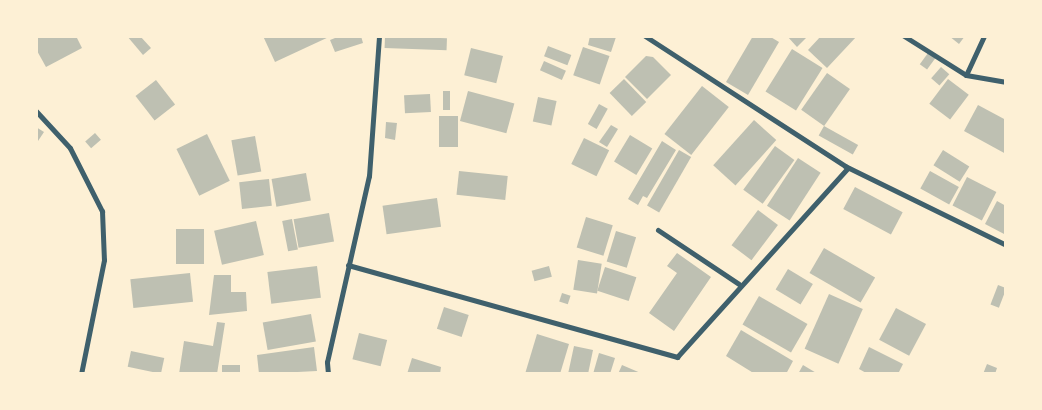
<!DOCTYPE html>
<html>
<head>
<meta charset="utf-8">
<style>
	body { margin:0 }
	#map { position:relative; width:1042px; height:410px; overflow:hidden; background:#fdf0d5; font-family:"DejaVu Sans",sans-serif }
	div>[style] { position:absolute }
	[style*='--x'] { left:calc(var(--x)*1px); top:calc(var(--y)*1px); width:calc(var(--w)*1px); rotate:calc(var(--a)*1deg) }
	.building>* { inset:0; background:#bec0b2; transform-origin:0 0 }
	.minor>* { height:5px; margin:-2.5px; padding:0 2.5px; transform-origin:2.5px; border-radius:2.5px; background:#3f606c }
	span { translate:-50% -50%; white-space:nowrap; text-align:center; line-height:1.15; -webkit-text-stroke:4px #fdf0d5; paint-order:stroke }
	.frame { position:absolute; inset:0; border:38px solid #fdf0d5; pointer-events:none }
</style>
</head>
<body>
<div id="map">
	<div class="building">
		<div style="clip-path:polygon(36px 36px,76px 36px,82px 48px,46px 67px,36px 49px)"></div>
		<div style="clip-path:polygon(127px 36px,140px 36px,151px 48px,143px 55px)"></div>
		<div style="clip-path:polygon(263px 36px,331px 36px,275px 62px)"></div>
		<div style="clip-path:polygon(340px 36px,361px 36px,363px 43px,335px 52px,330px 40px)"></div>
		<div style="left:385px;top:36px;width:62px;height:12px;rotate:2deg"></div>
		<div style="clip-path:polygon(590px 36px,616px 37px,611px 52px,588px 45px)"></div>
		<div style="clip-path:polygon(753px 36px,769px 36px,779px 42px,748px 95px,726px 82px)"></div>
		<div style="clip-path:polygon(787px 36px,808px 36px,797px 47px)"></div>
		<div style="clip-path:polygon(821px 36px,857px 36px,827px 68px,808px 50px)"></div>
		<div style="clip-path:polygon(949px 36px,965px 36px,959px 44px)"></div>
		<div style="left:548px;top:46px;width:25px;height:11px;rotate:21deg"></div>
		<div style="left:583px;top:47px;width:28px;height:30px;rotate:19deg"></div>
		<div style="left:471px;top:48px;width:33px;height:28px;rotate:14deg"></div>
		<div style="left:792px;top:49px;width:36px;height:50px;rotate:32deg"></div>
		<div style="left:928px;top:53px;width:9px;height:14px;rotate:36deg"></div>
		<div style="clip-path:polygon(646px 56px,653px 57px,671px 75px,647px 99px,625px 77px)"></div>
		<div style="left:544px;top:61px;width:24px;height:10px;rotate:24deg"></div>
		<div style="left:941px;top:67px;width:11px;height:15px;rotate:41deg"></div>
		<div style="left:827px;top:73px;width:28px;height:45px;rotate:35deg"></div>
		<div style="left:624px;top:79px;width:32px;height:20px;rotate:46deg"></div>
		<div style="left:948px;top:79px;width:26px;height:31px;rotate:37deg"></div>
		<div style="left:156px;top:80px;width:31px;height:26px;rotate:52deg"></div>
		<div style="left:702px;top:86px;width:34px;height:61px;rotate:38deg"></div>
		<div style="left:443px;top:91px;width:7px;height:19px"></div>
		<div style="left:468px;top:91px;width:48px;height:31px;rotate:15deg"></div>
		<div style="left:430px;top:94px;width:18px;height:26px;rotate:87deg"></div>
		<div style="left:538px;top:97px;width:19px;height:25px;rotate:12deg"></div>
		<div style="left:599px;top:104px;width:10px;height:23px;rotate:29deg"></div>
		<div style="clip-path:polygon(978px 105px,1006px 120px,1006px 154px,964px 131px)"></div>
		<div style="left:439px;top:116px;width:19px;height:31px"></div>
		<div style="left:754px;top:120px;width:30px;height:61px;rotate:42deg"></div>
		<div style="clip-path:polygon(386px 122px,397px 123px,395px 140px,385px 138px)"></div>
		<div style="clip-path:polygon(611px 125px,618px 129px,607px 147px,599px 142px)"></div>
		<div style="left:824px;top:126px;width:39px;height:11px;rotate:29deg"></div>
		<div style="clip-path:polygon(36px 127px,44px 132px,36px 144px)"></div>
		<div style="left:95px;top:133px;width:9px;height:13px;rotate:49deg"></div>
		<div style="left:207px;top:134px;width:52px;height:34px;rotate:64deg"></div>
		<div style="left:630px;top:135px;width:26px;height:31px;rotate:31deg"></div>
		<div style="left:255px;top:136px;width:36px;height:24px;rotate:80deg"></div>
		<div style="left:584px;top:138px;width:28px;height:29px;rotate:26deg"></div>
		<div style="clip-path:polygon(662px 141px,676px 150px,647px 198px,643px 196px,638px 205px,628px 199px)"></div>
		<div style="left:775px;top:146px;width:24px;height:54px;rotate:36deg"></div>
		<div style="left:679px;top:150px;width:14px;height:64px;rotate:30deg"></div>
		<div style="left:943px;top:150px;width:31px;height:18px;rotate:32deg"></div>
		<div style="left:798px;top:158px;width:27px;height:57px;rotate:33deg"></div>
		<div style="left:459px;top:171px;width:49px;height:24px;rotate:6deg"></div>
		<div style="left:930px;top:171px;width:33px;height:20px;rotate:29deg"></div>
		<div style="left:306px;top:173px;width:28px;height:35px;rotate:80deg"></div>
		<div style="left:967px;top:177px;width:33px;height:32px;rotate:27deg"></div>
		<div style="left:269px;top:179px;width:27px;height:30px;rotate:84deg"></div>
		<div style="left:855px;top:187px;width:54px;height:25px;rotate:28deg"></div>
		<div style="left:437px;top:198px;width:29px;height:55px;rotate:82deg"></div>
		<div style="clip-path:polygon(997px 201px,1006px 206px,1006px 235px,985px 224px)"></div>
		<div style="left:758px;top:210px;width:25px;height:44px;rotate:37deg"></div>
		<div style="left:329px;top:213px;width:29px;height:36px;rotate:80deg"></div>
		<div style="left:586px;top:217px;width:28px;height:32px;rotate:17deg"></div>
		<div style="left:292px;top:219px;width:31px;height:10px;rotate:79deg"></div>
		<div style="left:256px;top:221px;width:35px;height:43px;rotate:77deg"></div>
		<div style="left:176px;top:229px;width:28px;height:35px"></div>
		<div style="left:616px;top:231px;width:21px;height:32px;rotate:17deg"></div>
		<div style="left:824px;top:248px;width:59px;height:29px;rotate:30deg"></div>
		<div style="clip-path:polygon(677px 253px,711px 277px,674px 331px,649px 313px,677px 273px,667px 266px)"></div>
		<div style="left:578px;top:260px;width:24px;height:30px;rotate:9deg"></div>
		<div style="left:317px;top:266px;width:32px;height:50px;rotate:83deg"></div>
		<div style="left:549px;top:266px;width:11px;height:18px;rotate:75deg"></div>
		<div style="left:605px;top:267px;width:33px;height:25px;rotate:18deg"></div>
		<div style="left:788px;top:269px;width:29px;height:24px;rotate:31deg"></div>
		<div style="left:190px;top:273px;width:29px;height:60px;rotate:84deg"></div>
		<div style="clip-path:polygon(214px 275px,231px 275px,231px 292px,246px 292px,247px 311px,209px 315px)"></div>
		<div style="left:998px;top:285px;width:9px;height:21px;rotate:21deg"></div>
		<div style="left:562px;top:293px;width:9px;height:9px;rotate:18deg"></div>
		<div style="left:829px;top:294px;width:37px;height:60px;rotate:24deg"></div>
		<div style="left:759px;top:296px;width:56px;height:33px;rotate:30deg"></div>
		<div style="left:444px;top:307px;width:26px;height:23px;rotate:18deg"></div>
		<div style="left:896px;top:308px;width:34px;height:36px;rotate:28deg"></div>
		<div style="left:311px;top:314px;width:28px;height:49px;rotate:80deg"></div>
		<div style="clip-path:polygon(217px 322px,225px 323px,217px 374px,179px 374px,184px 341px,213px 346px)"></div>
		<div style="clip-path:polygon(741px 330px,793px 361px,786px 374px,755px 374px,726px 356px)"></div>
		<div style="left:359px;top:333px;width:29px;height:27px;rotate:14deg"></div>
		<div style="clip-path:polygon(537px 334px,569px 344px,560px 374px,525px 374px)"></div>
		<div style="clip-path:polygon(574px 346px,593px 350px,588px 374px,568px 374px)"></div>
		<div style="clip-path:polygon(314px 347px,317px 371px,259px 374px,257px 355px)"></div>
		<div style="clip-path:polygon(869px 347px,903px 364px,898px 374px,868px 374px,859px 369px)"></div>
		<div style="left:131px;top:351px;width:34px;height:16px;rotate:12deg"></div>
		<div style="clip-path:polygon(599px 353px,615px 358px,610px 374px,593px 374px)"></div>
		<div style="clip-path:polygon(412px 358px,441px 367px,440px 374px,407px 374px)"></div>
		<div style="clip-path:polygon(987px 364px,997px 368px,995px 374px,983px 374px)"></div>
		<div style="left:222px;top:365px;width:18px;height:9px"></div>
		<div style="clip-path:polygon(622px 365px,643px 374px,618px 374px)"></div>
		<div style="clip-path:polygon(803px 365px,818px 374px,798px 374px)"></div>
	</div>
	<div class="minor">
		<div style="--x:645;--y:36;--w:239;--a:33"></div>
		<div style="--x:845;--y:166;--w:179;--a:26.1"></div>
		<div style="--x:904;--y:36;--w:73;--a:32.2"></div>
		<div style="--x:966;--y:75;--w:41;--a:9.9"></div>
		<div style="--x:966;--y:75;--w:43;--a:-65.2"></div>
		<div style="--x:36;--y:111;--w:50;--a:47.4"></div>
		<div style="--x:70;--y:148;--w:71;--a:63.1"></div>
		<div style="--x:102;--y:211;--w:49;--a:87.7"></div>
		<div style="--x:104;--y:260;--w:116;--a:101.4"></div>
		<div style="--x:658;--y:230;--w:97;--a:33.7"></div>
		<div style="--x:348;--y:265;--w:342;--a:15.6"></div>
		<div style="--x:677;--y:357;--w:255;--a:-47.9"></div>
		<div style="--x:328;--y:374;--w:12;--a:-95"></div>
		<div style="--x:327;--y:362;--w:191;--a:-77.3"></div>
		<div style="--x:369;--y:176;--w:140;--a:-85.9"></div>
	</div>
	<div class="frame"></div>
</div>
</body>
</html>
